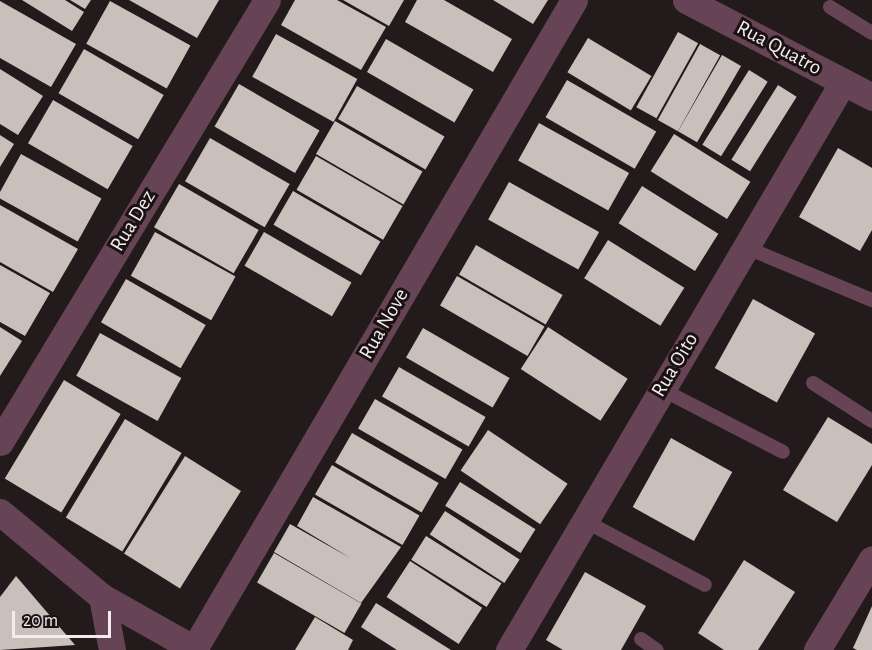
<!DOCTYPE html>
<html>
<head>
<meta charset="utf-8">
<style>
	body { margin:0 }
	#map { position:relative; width:872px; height:650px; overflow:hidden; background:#231b1b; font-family:"Alegreya Sans",sans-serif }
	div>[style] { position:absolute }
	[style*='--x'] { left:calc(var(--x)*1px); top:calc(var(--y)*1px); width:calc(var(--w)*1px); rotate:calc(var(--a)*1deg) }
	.building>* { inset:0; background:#cac0bb; transform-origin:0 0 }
	.service>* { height:14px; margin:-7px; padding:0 7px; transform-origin:7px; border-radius:7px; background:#645 }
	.minor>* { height:27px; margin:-13.5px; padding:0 13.5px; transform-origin:13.5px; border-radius:13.5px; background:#645 }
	span { translate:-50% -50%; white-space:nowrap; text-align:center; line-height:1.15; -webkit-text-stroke:6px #1a1212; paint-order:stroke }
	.street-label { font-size:21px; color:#f2ecec }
	.scale { position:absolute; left:12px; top:611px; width:99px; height:27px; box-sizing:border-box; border:3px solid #f2ecec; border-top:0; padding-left:8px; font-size:18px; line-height:21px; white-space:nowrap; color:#f2ecec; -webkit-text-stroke:4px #1a1212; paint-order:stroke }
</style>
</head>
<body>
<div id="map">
	<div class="building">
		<div style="clip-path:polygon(22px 0,65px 0,84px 12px,72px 31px)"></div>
		<div style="clip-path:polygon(70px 0,91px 0,85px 9px)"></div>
		<div style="clip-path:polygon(129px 0,219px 0,197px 38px)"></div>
		<div style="clip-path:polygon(295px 0,337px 0,386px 27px,361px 70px,281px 25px)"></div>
		<div style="clip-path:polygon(343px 0,404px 0,389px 26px)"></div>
		<div style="clip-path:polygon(417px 0,444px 0,512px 39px,493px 72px,405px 22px)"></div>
		<div style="clip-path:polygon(493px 0,548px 0,533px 24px)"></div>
		<div style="clip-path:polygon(0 1px,76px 44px,51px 87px,0 58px)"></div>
		<div style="left:110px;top:1px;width:92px;height:49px;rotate:29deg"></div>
		<div style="left:678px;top:32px;width:23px;height:86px;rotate:29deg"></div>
		<div style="left:276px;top:34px;width:93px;height:49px;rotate:29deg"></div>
		<div style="left:588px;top:38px;width:74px;height:40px;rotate:31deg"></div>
		<div style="left:386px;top:39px;width:101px;height:38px;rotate:30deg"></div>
		<div style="left:700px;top:44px;width:23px;height:87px;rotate:29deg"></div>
		<div style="left:84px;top:49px;width:92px;height:51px;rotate:30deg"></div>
		<div style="left:722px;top:55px;width:22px;height:88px;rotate:30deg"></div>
		<div style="clip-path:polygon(0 69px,43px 96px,18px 135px,0 124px)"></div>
		<div style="left:749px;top:70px;width:22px;height:88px;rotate:32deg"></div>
		<div style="left:567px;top:80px;width:103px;height:43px;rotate:30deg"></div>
		<div style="left:239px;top:84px;width:93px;height:49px;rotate:30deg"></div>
		<div style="left:778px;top:85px;width:22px;height:88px;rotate:32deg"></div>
		<div style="left:357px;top:86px;width:101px;height:38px;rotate:30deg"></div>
		<div style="left:53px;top:100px;width:92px;height:50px;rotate:30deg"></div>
		<div style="left:335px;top:121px;width:101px;height:38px;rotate:30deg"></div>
		<div style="left:539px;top:123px;width:103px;height:43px;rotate:29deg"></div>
		<div style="left:674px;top:134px;width:90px;height:44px;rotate:32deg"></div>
		<div style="clip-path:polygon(0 135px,14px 144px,0 167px)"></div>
		<div style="left:210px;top:138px;width:92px;height:50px;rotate:30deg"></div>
		<div style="clip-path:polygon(838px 148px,872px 168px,872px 230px,860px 251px,799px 217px)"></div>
		<div style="left:21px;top:154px;width:92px;height:49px;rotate:29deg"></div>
		<div style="left:316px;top:156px;width:100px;height:39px;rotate:30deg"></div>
		<div style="left:509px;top:182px;width:103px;height:43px;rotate:29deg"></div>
		<div style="left:179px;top:184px;width:92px;height:50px;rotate:30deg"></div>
		<div style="left:642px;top:186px;width:90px;height:44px;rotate:32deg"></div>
		<div style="left:293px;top:191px;width:101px;height:39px;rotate:30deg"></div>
		<div style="clip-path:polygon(0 205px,78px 249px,53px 292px,0 262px)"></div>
		<div style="left:155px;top:232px;width:92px;height:50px;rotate:29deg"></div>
		<div style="left:264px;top:232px;width:101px;height:39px;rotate:30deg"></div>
		<div style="left:608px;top:240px;width:90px;height:45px;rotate:32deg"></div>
		<div style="left:476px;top:245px;width:100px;height:34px;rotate:30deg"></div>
		<div style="clip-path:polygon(0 265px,50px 293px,25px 336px,0 322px)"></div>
		<div style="left:457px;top:276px;width:101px;height:34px;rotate:30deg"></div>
		<div style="left:126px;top:279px;width:92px;height:50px;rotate:30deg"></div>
		<div style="left:753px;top:299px;width:71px;height:79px;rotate:29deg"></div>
		<div style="clip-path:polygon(0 327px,22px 341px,0 376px)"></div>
		<div style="left:548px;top:327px;width:95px;height:50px;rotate:33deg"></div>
		<div style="left:423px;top:328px;width:100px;height:34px;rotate:30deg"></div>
		<div style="left:100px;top:333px;width:93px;height:49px;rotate:29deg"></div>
		<div style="left:399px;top:367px;width:100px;height:34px;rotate:30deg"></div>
		<div style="left:64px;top:380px;width:66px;height:115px;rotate:31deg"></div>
		<div style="left:375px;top:399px;width:101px;height:34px;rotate:30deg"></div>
		<div style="clip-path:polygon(828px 417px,872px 444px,872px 465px,837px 522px,783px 490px)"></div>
		<div style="left:125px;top:419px;width:66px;height:115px;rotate:31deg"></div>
		<div style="left:488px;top:430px;width:96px;height:49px;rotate:34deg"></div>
		<div style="left:352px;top:433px;width:100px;height:34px;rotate:30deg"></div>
		<div style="left:671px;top:438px;width:70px;height:79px;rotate:29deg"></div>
		<div style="left:185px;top:456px;width:66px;height:115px;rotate:32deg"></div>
		<div style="left:332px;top:465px;width:101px;height:34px;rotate:30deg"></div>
		<div style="left:460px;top:482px;width:89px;height:28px;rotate:32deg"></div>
		<div style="clip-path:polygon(313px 497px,401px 547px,361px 603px,274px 552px,290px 524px,352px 559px,297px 526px)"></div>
		<div style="left:445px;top:511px;width:89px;height:28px;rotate:33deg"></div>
		<div style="left:426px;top:536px;width:89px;height:28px;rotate:32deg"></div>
		<div style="left:274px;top:553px;width:101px;height:34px;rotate:30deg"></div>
		<div style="clip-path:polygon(744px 560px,795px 592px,758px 650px,724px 650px,698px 633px)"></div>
		<div style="left:410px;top:561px;width:86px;height:43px;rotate:33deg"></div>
		<div style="clip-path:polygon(585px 572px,646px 606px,621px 650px,563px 650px,546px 640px)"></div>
		<div style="clip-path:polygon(16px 576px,75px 645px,0 650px,0 597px)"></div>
		<div style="clip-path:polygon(376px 603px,451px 650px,397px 650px,361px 627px)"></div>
		<div style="clip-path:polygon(872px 606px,872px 650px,857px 650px,853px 648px)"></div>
		<div style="clip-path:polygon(315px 617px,353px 640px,348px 650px,295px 650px)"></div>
	</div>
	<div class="service">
		<div style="--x:830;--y:7;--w:49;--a:31.8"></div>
		<div style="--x:745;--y:247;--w:138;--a:22.7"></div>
		<div style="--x:813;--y:383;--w:70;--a:32.8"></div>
		<div style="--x:661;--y:389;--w:137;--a:27.3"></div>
		<div style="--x:583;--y:520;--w:138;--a:28"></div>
		<div style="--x:641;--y:639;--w:19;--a:35"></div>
	</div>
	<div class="minor">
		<div style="--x:686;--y:0;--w:210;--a:27.5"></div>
		<div style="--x:0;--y:442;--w:516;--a:-58.86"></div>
		<div style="--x:0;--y:512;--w:133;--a:39.8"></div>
		<div style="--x:102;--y:597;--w:108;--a:29.4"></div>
		<div style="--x:102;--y:597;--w:54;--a:79.3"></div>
		<div style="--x:194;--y:649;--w:752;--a:-59.65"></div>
		<div style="--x:509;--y:650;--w:659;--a:-59.54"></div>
		<div style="--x:817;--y:650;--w:106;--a:-58.9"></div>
	</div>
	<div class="street-label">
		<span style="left:779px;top:48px;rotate:28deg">Rua Quatro</span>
		<span style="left:133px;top:221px;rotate:-59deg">Rua Dez</span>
		<span style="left:384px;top:324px;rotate:-60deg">Rua Nove</span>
		<span style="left:675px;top:365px;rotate:-59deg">Rua Oito</span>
	</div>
	<div class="scale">20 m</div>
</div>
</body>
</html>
